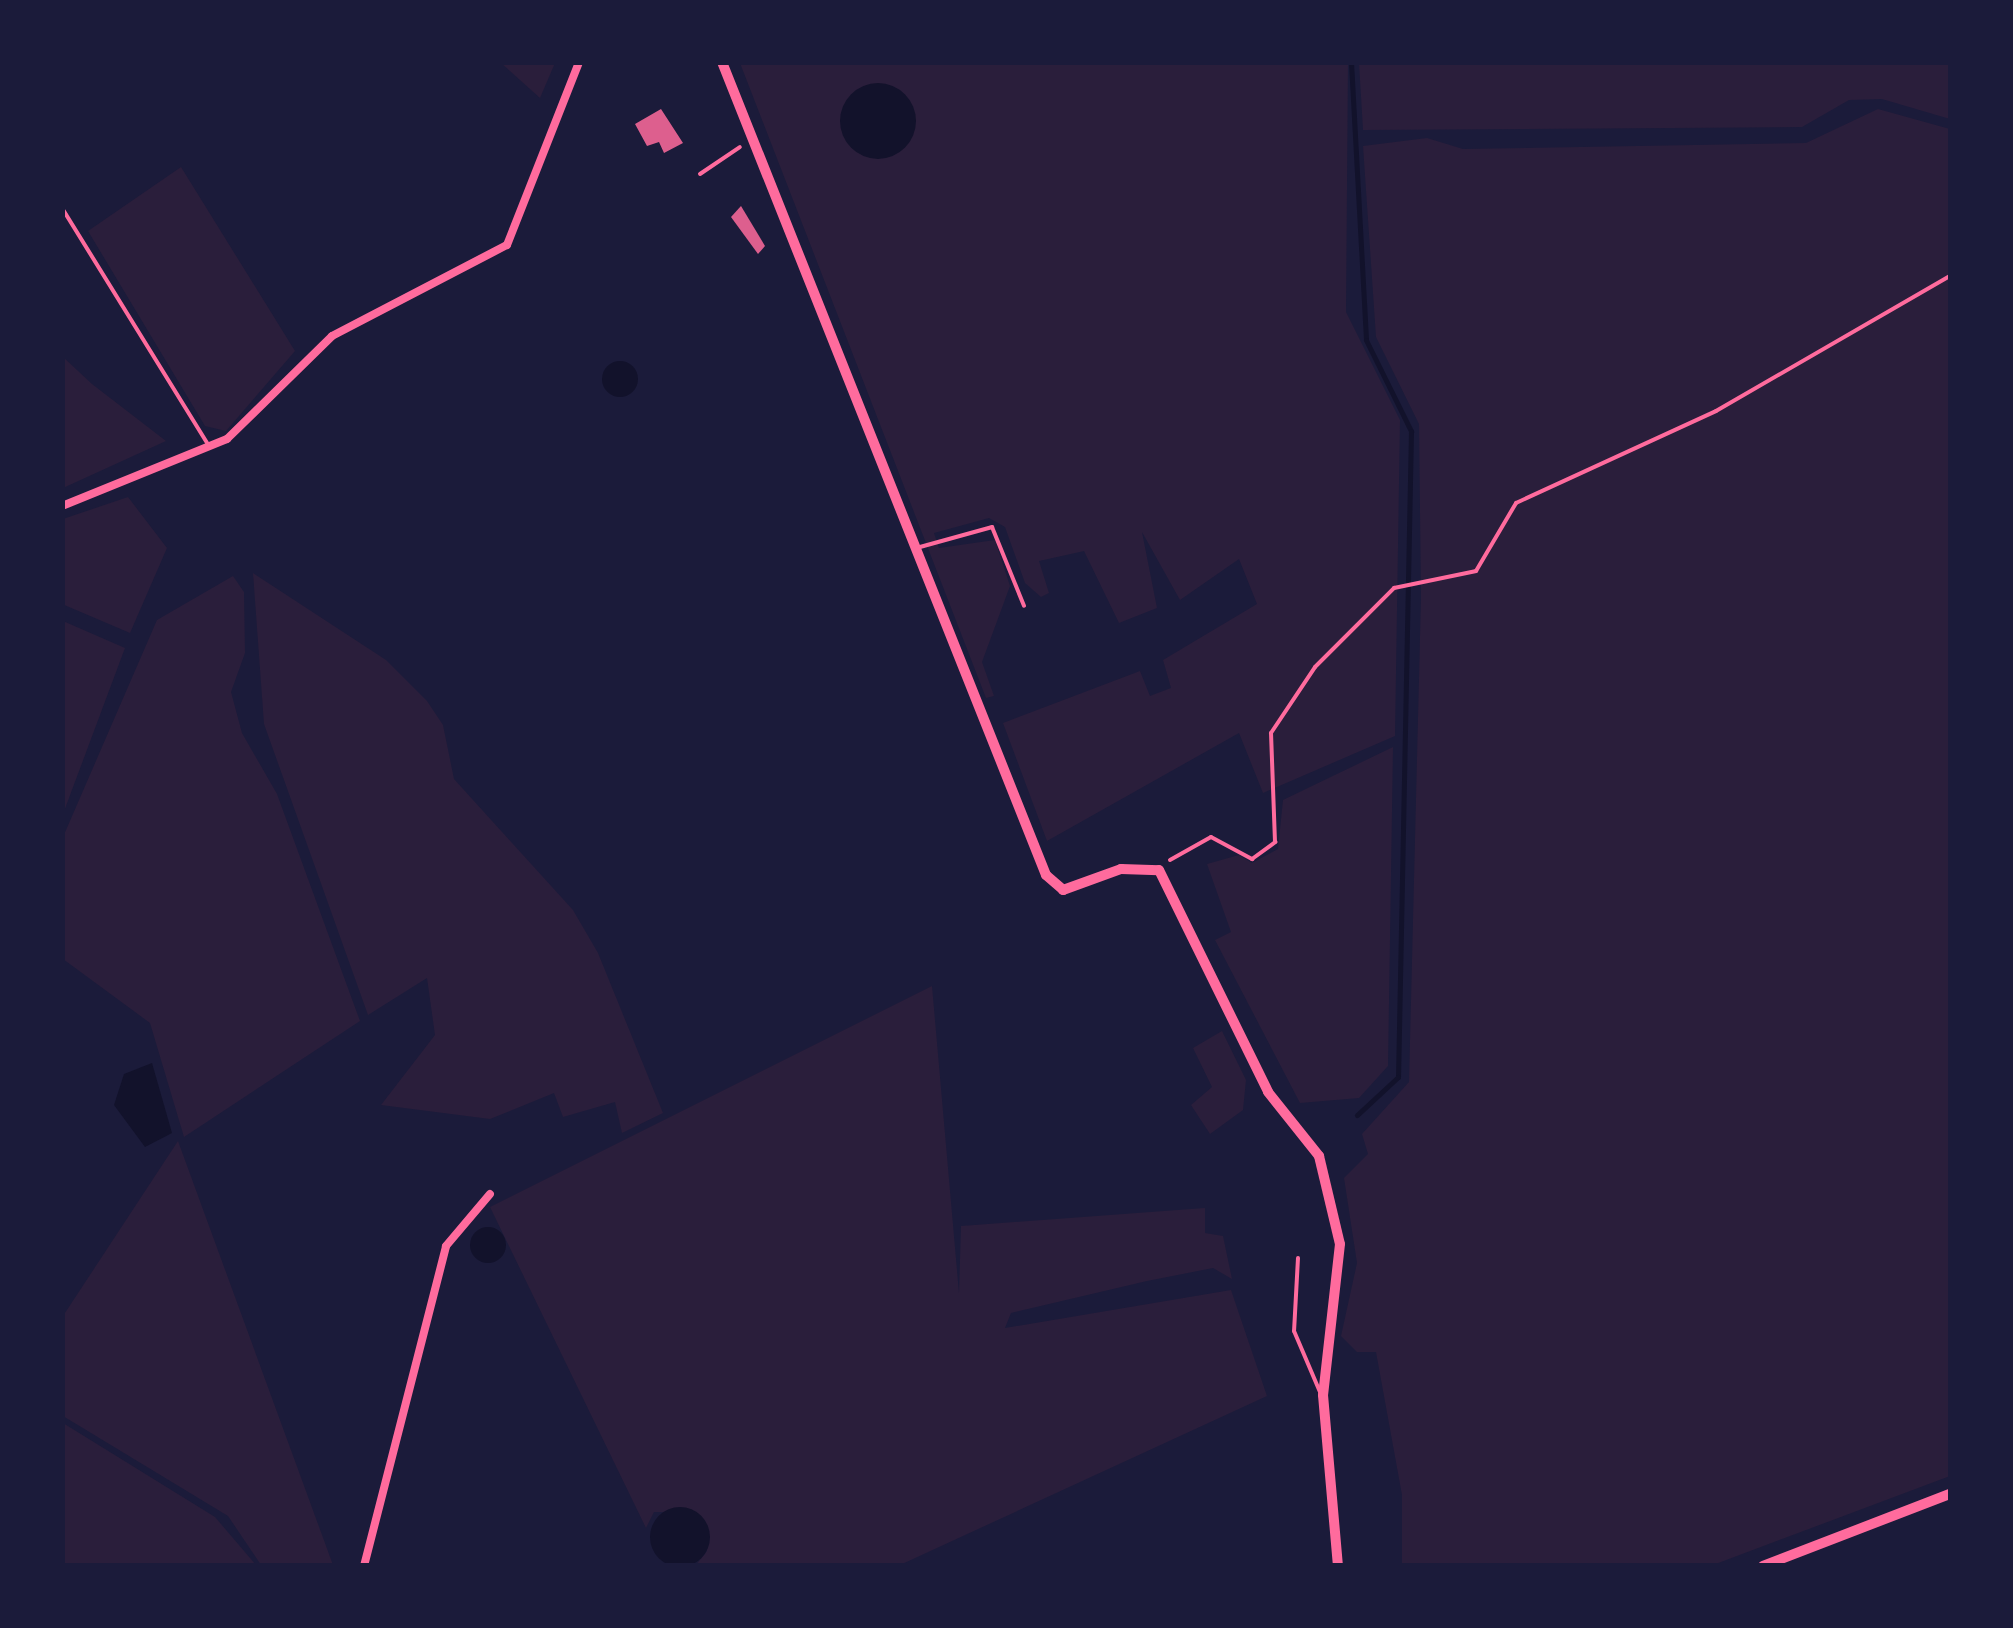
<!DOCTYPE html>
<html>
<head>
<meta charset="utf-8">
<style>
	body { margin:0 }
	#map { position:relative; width:2013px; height:1628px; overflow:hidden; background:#1b1b3a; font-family:Figtree,sans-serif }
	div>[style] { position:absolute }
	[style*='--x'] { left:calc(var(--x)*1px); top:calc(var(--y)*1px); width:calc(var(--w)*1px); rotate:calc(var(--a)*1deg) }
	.green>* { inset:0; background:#2a1e3b }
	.water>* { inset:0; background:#12122b }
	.round { border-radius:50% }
	.stream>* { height:5px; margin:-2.5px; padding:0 2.5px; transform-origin:2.5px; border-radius:2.5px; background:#12122b }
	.building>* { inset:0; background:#dd5f8e }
	.path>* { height:4px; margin:-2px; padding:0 2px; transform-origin:2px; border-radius:2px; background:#ff6b9d }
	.service>* { height:4px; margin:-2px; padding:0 2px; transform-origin:2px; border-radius:2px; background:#ff6b9d }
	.minor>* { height:8px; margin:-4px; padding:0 4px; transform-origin:4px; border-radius:4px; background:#ff6b9d }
	.tertiary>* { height:10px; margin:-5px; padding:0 5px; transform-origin:5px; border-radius:5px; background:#ff6b9d }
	span { translate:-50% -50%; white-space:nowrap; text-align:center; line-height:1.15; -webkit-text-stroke:9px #1b1b3a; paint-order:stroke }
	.frame { position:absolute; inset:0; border:65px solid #1b1b3a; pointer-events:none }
</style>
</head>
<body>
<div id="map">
	<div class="green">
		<div style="clip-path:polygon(501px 63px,555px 63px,540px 98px)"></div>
		<div style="clip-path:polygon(740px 63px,1348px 63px,1346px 312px,1400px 420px,1395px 736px,1263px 793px,1239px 733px,1047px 841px,1003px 723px,1140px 671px,1150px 696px,1171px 688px,1163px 660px,1257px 604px,1239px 559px,1180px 600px,1142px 532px,1157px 608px,1119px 623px,1084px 551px,1039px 561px,1049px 593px,1041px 597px,1025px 583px,1005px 527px,989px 518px,934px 533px,939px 548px,995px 540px,1010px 586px,982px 662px,994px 696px,986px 698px)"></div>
		<div style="clip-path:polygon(1359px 63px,1950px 63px,1950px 119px,1882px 99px,1849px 100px,1802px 127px,1363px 130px)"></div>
		<div style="clip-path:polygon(1878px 109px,1950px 129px,1950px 1476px,1713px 1565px,1402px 1565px,1402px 1495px,1376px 1352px,1357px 1352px,1341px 1336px,1357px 1263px,1344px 1178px,1368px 1154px,1362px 1134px,1409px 1082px,1421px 597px,1419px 424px,1376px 337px,1363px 146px,1427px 138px,1463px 149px,1806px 143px)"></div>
		<div style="clip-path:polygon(181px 167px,295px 351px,226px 431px,205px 426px,88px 231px)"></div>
		<div style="clip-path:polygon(62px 356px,92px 384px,166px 441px,63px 488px)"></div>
		<div style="clip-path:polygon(128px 497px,167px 548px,130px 633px,62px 604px,63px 519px)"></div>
		<div style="clip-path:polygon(253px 573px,386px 660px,427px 701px,443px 725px,454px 779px,573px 910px,598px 953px,663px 1113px,622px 1133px,615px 1102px,563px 1117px,554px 1093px,490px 1119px,381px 1105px,435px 1035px,427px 978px,368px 1015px,264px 724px)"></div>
		<div style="clip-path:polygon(233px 576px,244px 592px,245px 653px,231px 692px,242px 733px,277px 794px,360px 1021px,184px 1137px,150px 1023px,63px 959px,63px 837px,157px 620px)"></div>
		<div style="clip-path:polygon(63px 621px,125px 648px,63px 814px)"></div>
		<div style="clip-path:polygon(1393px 747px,1388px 1066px,1359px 1098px,1300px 1103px,1215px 940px,1231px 932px,1207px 864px,1239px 855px,1252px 863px,1278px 849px,1283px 800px)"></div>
		<div style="clip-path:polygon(932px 986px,959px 1293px,961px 1226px,1205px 1208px,1205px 1233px,1223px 1236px,1232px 1279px,1213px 1268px,1147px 1281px,1011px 1313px,1005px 1328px,1231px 1290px,1267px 1396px,900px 1565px,696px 1565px,707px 1551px,687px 1512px,654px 1512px,646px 1528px,490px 1207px)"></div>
		<div style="clip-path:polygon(1222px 1031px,1246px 1080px,1243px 1110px,1210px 1134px,1191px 1105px,1212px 1087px,1193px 1048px)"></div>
		<div style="clip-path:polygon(178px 1141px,333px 1565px,261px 1565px,228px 1516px,63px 1416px,63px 1316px)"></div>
		<div style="clip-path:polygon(63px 1423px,215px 1517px,256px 1565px,63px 1565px)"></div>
	</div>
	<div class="water">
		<div class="round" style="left:840px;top:83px;width:76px;height:76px"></div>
		<div class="round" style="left:602px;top:361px;width:36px;height:36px"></div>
		<div style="clip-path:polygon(152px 1063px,172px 1133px,145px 1147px,114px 1105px,124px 1074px)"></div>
		<div class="round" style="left:470px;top:1227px;width:36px;height:36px"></div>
		<div class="round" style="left:650px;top:1507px;width:60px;height:60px"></div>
	</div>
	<div class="stream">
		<div style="--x:1351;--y:62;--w:278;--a:86.9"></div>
		<div style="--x:1366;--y:340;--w:102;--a:63.7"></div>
		<div style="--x:1411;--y:431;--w:646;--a:91.15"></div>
		<div style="--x:1398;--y:1077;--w:56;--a:137.2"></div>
	</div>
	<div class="building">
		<div style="clip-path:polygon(661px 109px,683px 143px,664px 153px,659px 142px,647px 146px,635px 124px)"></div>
		<div style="clip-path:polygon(741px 206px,765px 246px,758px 254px,731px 217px)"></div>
	</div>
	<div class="path">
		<div style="--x:700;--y:174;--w:48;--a:-34"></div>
		<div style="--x:1170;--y:860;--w:47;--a:-29.3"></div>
		<div style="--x:1211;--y:837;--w:47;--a:28.2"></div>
		<div style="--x:1252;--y:859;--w:29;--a:-36"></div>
		<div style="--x:1275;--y:842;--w:109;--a:-92.1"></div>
		<div style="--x:1271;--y:733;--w:79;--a:-56.3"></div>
		<div style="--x:1315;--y:667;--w:112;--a:-45"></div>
		<div style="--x:1394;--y:588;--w:84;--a:-11.7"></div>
		<div style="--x:1476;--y:571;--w:79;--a:-59.5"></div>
		<div style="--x:1516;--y:503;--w:220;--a:-24.7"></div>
		<div style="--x:1716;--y:411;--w:270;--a:-30"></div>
	</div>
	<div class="service">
		<div style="--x:62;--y:208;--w:280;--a:58.3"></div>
		<div style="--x:920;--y:547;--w:75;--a:-15.5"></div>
		<div style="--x:992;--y:527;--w:85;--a:67.9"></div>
		<div style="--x:1298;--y:1258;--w:73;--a:93.1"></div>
		<div style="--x:1294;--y:1331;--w:66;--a:66.9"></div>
	</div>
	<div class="minor">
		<div style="--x:62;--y:506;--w:178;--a:-22.1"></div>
		<div style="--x:227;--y:439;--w:147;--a:-44.4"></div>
		<div style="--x:332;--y:336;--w:197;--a:-27.5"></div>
		<div style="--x:507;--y:245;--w:197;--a:-68.5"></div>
		<div style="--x:364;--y:1566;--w:330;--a:-75.6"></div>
		<div style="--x:446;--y:1246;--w:68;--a:-49.8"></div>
	</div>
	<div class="tertiary">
		<div style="--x:722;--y:62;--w:875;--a:68.27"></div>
		<div style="--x:1046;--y:875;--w:23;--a:41"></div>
		<div style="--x:1063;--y:890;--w:62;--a:-19.9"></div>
		<div style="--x:1121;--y:869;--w:38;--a:2"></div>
		<div style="--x:1159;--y:870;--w:247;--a:63.8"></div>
		<div style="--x:1268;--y:1092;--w:82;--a:51.4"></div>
		<div style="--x:1319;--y:1156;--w:90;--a:76.6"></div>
		<div style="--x:1340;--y:1244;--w:152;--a:96.4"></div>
		<div style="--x:1323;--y:1395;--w:172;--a:85"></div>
		<div style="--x:1763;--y:1566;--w:200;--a:-21.1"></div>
	</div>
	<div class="frame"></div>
</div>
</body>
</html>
